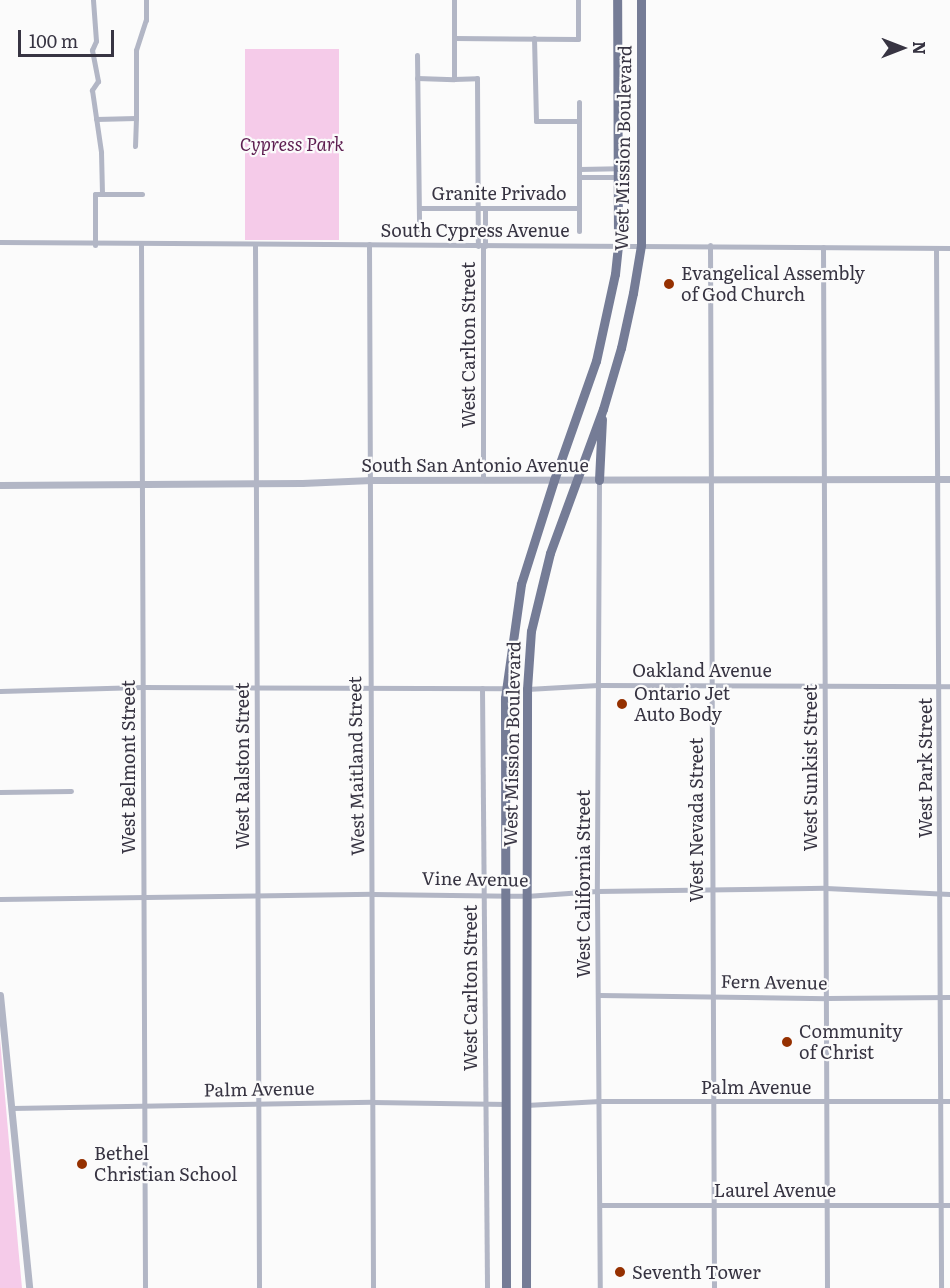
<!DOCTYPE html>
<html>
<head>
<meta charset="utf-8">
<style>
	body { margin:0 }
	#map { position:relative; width:950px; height:1288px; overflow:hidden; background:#fbfbfb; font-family:Literata,serif }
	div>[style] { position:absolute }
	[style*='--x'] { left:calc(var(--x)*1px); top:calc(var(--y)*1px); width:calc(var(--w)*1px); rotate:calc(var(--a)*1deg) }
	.green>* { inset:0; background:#f5cbe9; transform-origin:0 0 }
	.minor>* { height:5px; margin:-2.5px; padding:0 2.5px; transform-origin:2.5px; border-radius:2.5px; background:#b2b6c5 }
	.tertiary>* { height:7px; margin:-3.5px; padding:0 3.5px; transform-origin:3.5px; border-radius:3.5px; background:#b2b6c5 }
	.primary>* { height:9px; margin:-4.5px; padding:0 4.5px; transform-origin:4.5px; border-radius:4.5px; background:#757c96 }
	.dots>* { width:16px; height:16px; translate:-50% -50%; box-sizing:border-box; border:3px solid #fbfbfb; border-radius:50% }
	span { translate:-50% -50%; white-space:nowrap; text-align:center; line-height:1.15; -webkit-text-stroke:4.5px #fbfbfb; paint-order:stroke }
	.park-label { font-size:18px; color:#5e1f51; font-style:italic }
	.street-label { font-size:18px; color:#373442 }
	.poi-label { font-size:18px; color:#373442 }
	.left { translate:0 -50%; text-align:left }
	.north { position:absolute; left:872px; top:18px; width:60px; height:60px; -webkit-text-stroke:4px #fbfbfb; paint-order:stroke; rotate:90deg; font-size:16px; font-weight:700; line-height:24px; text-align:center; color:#373442 }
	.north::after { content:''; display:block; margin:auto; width:21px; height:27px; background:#373442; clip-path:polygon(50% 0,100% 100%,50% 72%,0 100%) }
	.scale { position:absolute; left:18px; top:30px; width:96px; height:27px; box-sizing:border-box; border:3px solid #373442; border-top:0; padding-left:8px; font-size:18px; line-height:21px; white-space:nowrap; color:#373442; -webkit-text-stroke:4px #fbfbfb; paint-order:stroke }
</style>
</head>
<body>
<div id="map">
	<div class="green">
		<div style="left:245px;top:49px;width:94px;height:191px"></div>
		<div style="clip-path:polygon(0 1039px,18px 1245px,22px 1288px,0 1288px)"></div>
	</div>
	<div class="minor">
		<div style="--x:93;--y:0;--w:41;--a:85.8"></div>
		<div style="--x:96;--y:41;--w:10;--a:114"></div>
		<div style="--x:92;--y:50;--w:32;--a:79"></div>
		<div style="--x:98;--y:81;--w:11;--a:124"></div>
		<div style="--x:92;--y:90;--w:63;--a:81.7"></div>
		<div style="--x:101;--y:152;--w:42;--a:88.6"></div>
		<div style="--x:102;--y:194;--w:40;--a:0"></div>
		<div style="--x:454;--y:0;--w:79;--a:90"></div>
		<div style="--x:454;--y:79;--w:23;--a:-2"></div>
		<div style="--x:477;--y:78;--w:168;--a:89.7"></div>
		<div style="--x:454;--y:38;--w:124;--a:0.5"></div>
		<div style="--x:578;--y:39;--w:39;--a:-90"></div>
		<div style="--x:534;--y:38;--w:83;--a:88.6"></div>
		<div style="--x:536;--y:121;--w:43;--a:0"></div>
		<div style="--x:417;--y:55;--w:175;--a:89.3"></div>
		<div style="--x:417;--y:78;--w:37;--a:2"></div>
		<div style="--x:136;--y:118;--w:68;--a:-90"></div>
		<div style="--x:136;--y:50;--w:32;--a:-72"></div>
		<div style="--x:146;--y:20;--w:20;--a:-90"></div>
		<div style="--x:96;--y:119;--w:40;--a:-1.4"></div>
		<div style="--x:136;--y:118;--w:28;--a:92"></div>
		<div style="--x:579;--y:169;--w:39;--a:-1"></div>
		<div style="--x:579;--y:177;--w:39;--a:0"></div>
		<div style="--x:419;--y:208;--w:160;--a:0"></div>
		<div style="--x:579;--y:231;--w:129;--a:-90"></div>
		<div style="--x:0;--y:242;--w:950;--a:0.36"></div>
		<div style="--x:255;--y:244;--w:1044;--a:89.78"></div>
		<div style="--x:369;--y:244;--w:1044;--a:89.78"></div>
		<div style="--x:95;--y:245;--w:51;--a:-90"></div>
		<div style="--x:95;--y:194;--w:7;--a:0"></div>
		<div style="--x:141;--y:245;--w:1043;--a:89.78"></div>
		<div style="--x:710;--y:245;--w:1043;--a:89.78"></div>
		<div style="--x:483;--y:246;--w:233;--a:90"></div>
		<div style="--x:485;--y:246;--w:38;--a:-90"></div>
		<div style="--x:823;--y:247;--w:1041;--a:89.78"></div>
		<div style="--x:936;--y:248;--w:1040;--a:89.72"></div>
		<div style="--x:599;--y:480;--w:411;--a:90.3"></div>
		<div style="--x:597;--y:891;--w:397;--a:89.6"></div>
		<div style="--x:482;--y:688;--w:600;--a:89.52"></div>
		<div style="--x:527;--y:689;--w:71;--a:-3.2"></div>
		<div style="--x:598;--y:685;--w:352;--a:0.2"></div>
		<div style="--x:0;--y:691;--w:142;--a:-1.6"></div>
		<div style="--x:142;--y:687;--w:365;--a:0.2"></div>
		<div style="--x:0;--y:792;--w:71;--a:-0.8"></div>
		<div style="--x:0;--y:899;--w:373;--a:-0.8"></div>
		<div style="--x:373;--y:894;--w:153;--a:0.7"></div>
		<div style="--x:526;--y:896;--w:71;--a:-4"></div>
		<div style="--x:597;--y:891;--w:229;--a:-0.8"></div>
		<div style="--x:826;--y:888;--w:124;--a:2.8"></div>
		<div style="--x:599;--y:995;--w:228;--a:0.8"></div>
		<div style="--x:827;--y:998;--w:123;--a:-0.5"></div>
		<div style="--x:526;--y:1105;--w:74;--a:-3.1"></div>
		<div style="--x:600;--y:1101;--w:350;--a:0"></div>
		<div style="--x:12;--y:1108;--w:360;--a:-1"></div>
		<div style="--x:372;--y:1102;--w:135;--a:0.8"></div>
		<div style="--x:600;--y:1205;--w:350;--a:0"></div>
	</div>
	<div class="tertiary">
		<div style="--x:0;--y:485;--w:302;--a:-0.4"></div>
		<div style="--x:302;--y:483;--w:69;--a:-2.5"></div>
		<div style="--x:371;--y:480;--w:579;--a:-0.1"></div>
		<div style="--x:0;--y:995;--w:294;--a:84.3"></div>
	</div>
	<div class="primary">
		<div style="--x:599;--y:480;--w:61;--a:-87.2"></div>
		<div style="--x:506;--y:1288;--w:590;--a:-90.1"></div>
		<div style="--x:505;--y:698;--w:115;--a:-82"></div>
		<div style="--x:521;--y:584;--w:109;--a:-72.4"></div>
		<div style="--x:554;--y:480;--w:126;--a:-70.6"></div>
		<div style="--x:596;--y:361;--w:89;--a:-77.7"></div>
		<div style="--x:615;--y:274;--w:29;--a:-84"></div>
		<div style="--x:618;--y:245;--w:245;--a:-90.2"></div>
		<div style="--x:526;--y:1288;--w:599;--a:-89.9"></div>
		<div style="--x:527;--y:689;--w:58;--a:-86.1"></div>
		<div style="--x:531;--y:631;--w:80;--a:-76.3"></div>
		<div style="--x:550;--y:553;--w:153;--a:-69.8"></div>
		<div style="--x:603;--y:409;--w:64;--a:-73.6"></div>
		<div style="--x:621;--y:348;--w:56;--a:-77.7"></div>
		<div style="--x:633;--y:293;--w:49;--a:-80.5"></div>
		<div style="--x:641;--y:245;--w:245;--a:-90"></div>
	</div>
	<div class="dots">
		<div style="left:669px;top:284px;background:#953000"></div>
		<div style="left:622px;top:704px;background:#953000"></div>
		<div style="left:787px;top:1042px;background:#953000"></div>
		<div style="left:82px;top:1164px;background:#953000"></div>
		<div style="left:620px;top:1272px;background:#953000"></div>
	</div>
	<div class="park-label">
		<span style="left:292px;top:144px">Cypress Park</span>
	</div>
	<div class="street-label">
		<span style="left:623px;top:148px;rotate:-89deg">West Mission Boulevard</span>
		<span style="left:499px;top:193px">Granite Privado</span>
		<span style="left:475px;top:230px">South Cypress Avenue</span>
		<span style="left:468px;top:345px;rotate:-90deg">West Carlton Street</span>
		<span style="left:475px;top:465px">South San Antonio Avenue</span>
		<span style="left:702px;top:670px">Oakland Avenue</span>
		<span style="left:512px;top:744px;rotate:-89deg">West Mission Boulevard</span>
		<span style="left:242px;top:766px;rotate:-90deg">West Ralston Street</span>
		<span style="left:356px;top:766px;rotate:-91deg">West Maitland Street</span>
		<span style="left:128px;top:767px;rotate:-90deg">West Belmont Street</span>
		<span style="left:810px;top:768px;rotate:-90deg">West Sunkist Street</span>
		<span style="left:925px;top:768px;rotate:-90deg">West Park Street</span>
		<span style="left:696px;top:820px;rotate:-90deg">West Nevada Street</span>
		<span style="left:475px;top:879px;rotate:1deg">Vine Avenue</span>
		<span style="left:583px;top:884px;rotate:-90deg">West California Street</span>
		<span style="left:774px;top:982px;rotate:1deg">Fern Avenue</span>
		<span style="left:470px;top:988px;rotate:-90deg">West Carlton Street</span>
		<span style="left:756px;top:1087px">Palm Avenue</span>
		<span style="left:259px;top:1089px;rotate:-1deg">Palm Avenue</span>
		<span style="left:775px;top:1190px">Laurel Avenue</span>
	</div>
	<div class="poi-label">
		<span class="left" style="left:681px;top:284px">Evangelical Assembly<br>of God Church</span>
		<span class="left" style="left:634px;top:704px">Ontario Jet<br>Auto Body</span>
		<span class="left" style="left:799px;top:1042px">Community<br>of Christ</span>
		<span class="left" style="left:94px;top:1164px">Bethel<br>Christian School</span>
		<span class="left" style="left:632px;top:1272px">Seventh Tower</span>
	</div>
	<div class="north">N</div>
	<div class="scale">100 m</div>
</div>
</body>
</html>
